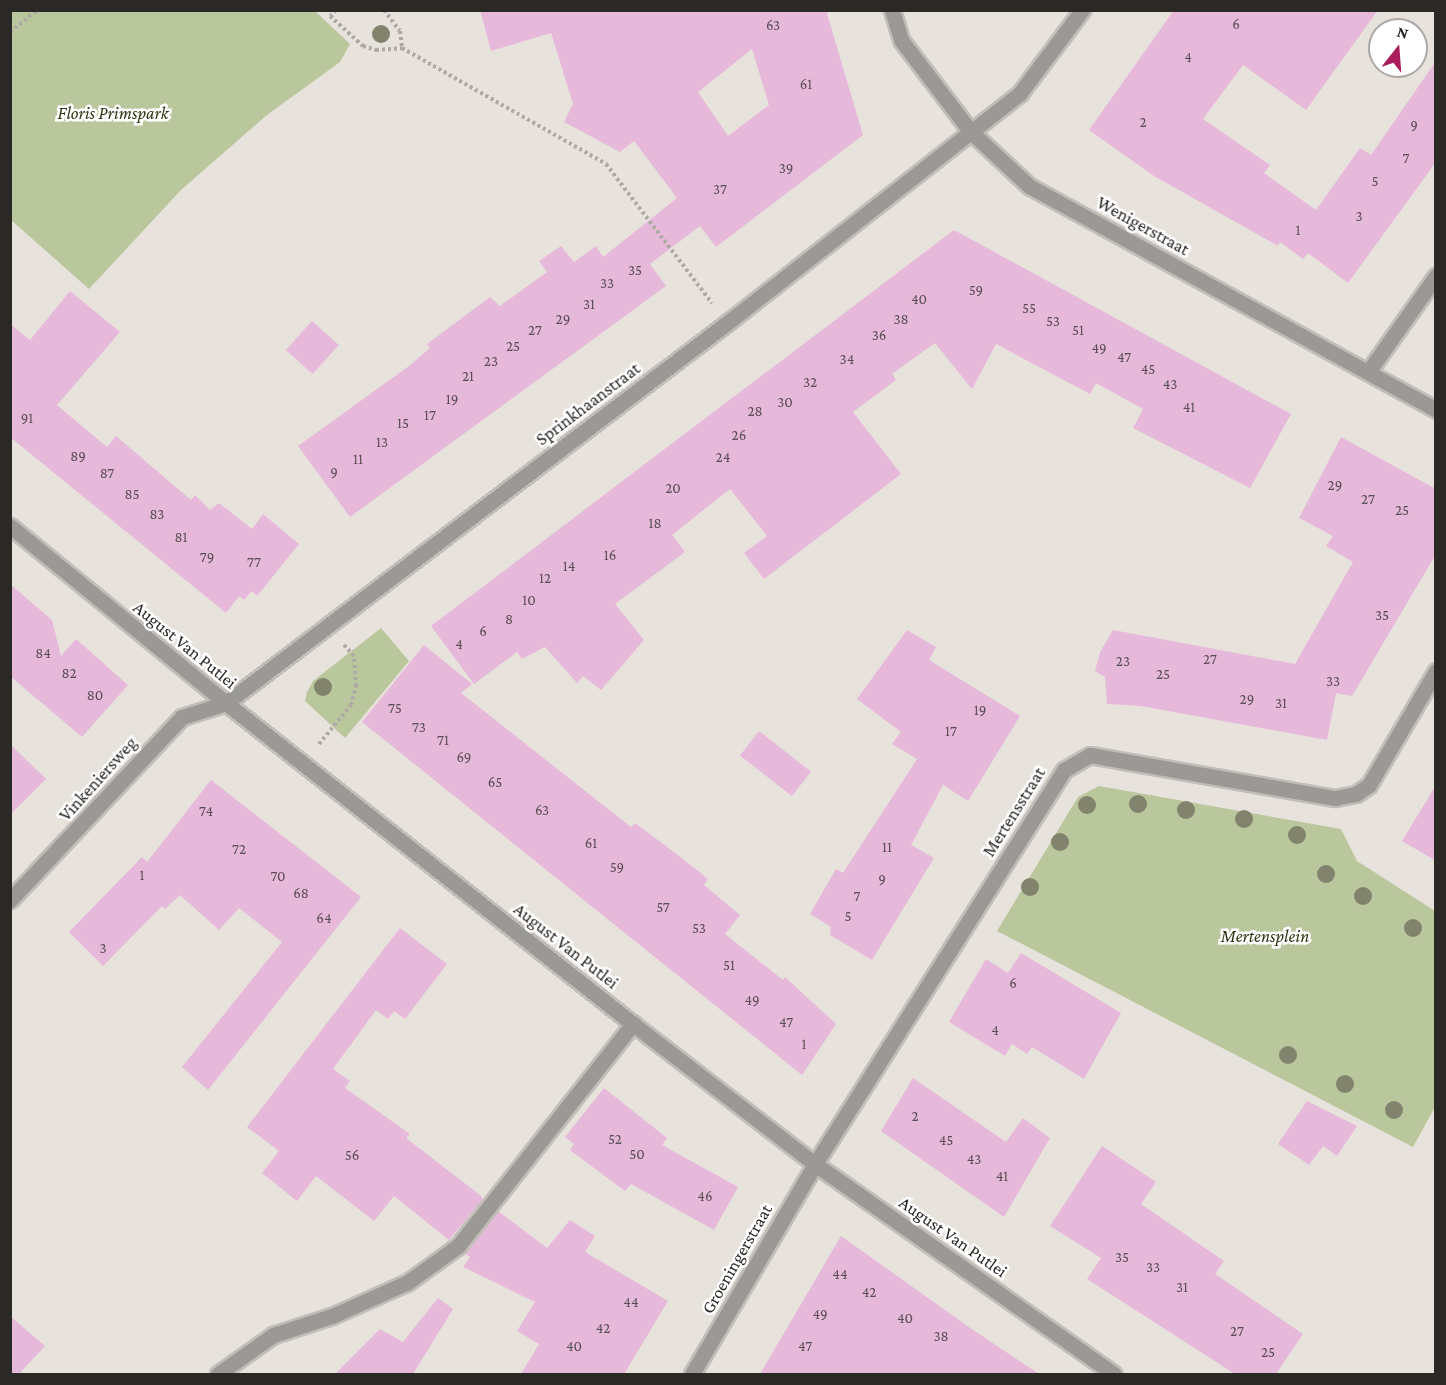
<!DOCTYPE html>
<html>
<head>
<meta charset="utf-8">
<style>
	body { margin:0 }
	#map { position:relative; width:1446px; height:1385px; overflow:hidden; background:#e8e2dc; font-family:"Crimson Pro",serif }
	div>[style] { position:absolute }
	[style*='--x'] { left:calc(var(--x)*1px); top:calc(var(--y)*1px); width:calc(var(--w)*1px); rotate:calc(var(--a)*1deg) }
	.green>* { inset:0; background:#bac79d }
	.building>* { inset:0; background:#e6b8da; transform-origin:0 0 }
	.path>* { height:4px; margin-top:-2px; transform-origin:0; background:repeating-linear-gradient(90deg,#aea9a4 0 3px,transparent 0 6px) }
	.roads { filter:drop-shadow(2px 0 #c2bdb8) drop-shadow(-2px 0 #c2bdb8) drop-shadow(0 2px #c2bdb8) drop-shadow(0 -2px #c2bdb8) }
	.minor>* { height:15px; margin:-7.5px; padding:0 7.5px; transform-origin:7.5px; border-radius:7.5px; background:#9b9996 }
	.trees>* { width:18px; height:18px; margin:-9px; border-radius:50%; background:#81836c }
	span { translate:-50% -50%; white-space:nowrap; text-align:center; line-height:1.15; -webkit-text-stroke:5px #fff; paint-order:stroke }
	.number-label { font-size:15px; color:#5a4d53 }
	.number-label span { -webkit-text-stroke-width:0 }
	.park-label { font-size:18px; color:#2d3610; font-style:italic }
	.street-label { font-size:18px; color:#2b2926 }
	.frame { position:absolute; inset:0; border:12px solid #2b2926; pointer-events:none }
	.north { position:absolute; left:1368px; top:18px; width:60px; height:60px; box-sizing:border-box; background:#fff; border:2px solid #aaa9a8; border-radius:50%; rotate:17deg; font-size:16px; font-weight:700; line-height:24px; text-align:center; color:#2b2926 }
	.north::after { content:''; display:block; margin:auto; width:21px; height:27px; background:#aa1c5b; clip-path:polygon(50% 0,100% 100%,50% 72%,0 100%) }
</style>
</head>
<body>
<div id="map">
	<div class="green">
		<div style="clip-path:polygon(11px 10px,315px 11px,350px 44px,340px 62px,267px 115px,181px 190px,89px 289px,11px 220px)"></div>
		<div style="clip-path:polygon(381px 628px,409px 661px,345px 738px,305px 701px,307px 692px,313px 681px)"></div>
		<div style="clip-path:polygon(1099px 786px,1341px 829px,1357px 861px,1435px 911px,1435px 1107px,1413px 1147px,997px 931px,1078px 797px)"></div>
	</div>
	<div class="building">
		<div style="clip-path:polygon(evenodd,480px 10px,826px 10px,863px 135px,716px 247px,700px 226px,650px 264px,666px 286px,350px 517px,298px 446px,409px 366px,430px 348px,427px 344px,490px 297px,500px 306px,547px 272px,539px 261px,561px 246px,574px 262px,596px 246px,603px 257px,677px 198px,634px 141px,620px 152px,564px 122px,573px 104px,551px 33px,491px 51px,480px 10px,752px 49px,769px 105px,728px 136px,698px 92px,752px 49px)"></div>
		<div style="clip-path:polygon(1174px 10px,1378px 10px,1306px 110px,1243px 65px,1203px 119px,1270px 165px,1264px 173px,1316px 210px,1360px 148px,1371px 155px,1436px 61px,1436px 162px,1348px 283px,1308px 253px,1303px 259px,1280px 242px,1278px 246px,1154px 176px,1089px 130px)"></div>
		<div style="clip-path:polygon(954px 230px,1291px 414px,1250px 488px,1133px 428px,1143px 409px,1096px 383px,1090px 394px,996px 344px,972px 389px,935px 343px,892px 374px,896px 380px,853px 412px,901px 474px,764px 579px,744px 553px,767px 536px,730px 489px,672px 535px,685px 552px,615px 604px,644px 640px,601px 690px,583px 676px,577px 683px,545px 647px,522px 659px,517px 652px,474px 684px,431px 626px)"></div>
		<div style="clip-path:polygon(70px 291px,120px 332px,57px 405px,107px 447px,116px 436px,191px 500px,195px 495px,210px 510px,219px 503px,252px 529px,263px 514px,299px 544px,257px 596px,252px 591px,244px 600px,239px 596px,226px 613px,10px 437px,10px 324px,30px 340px)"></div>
		<div style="left:312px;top:321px;width:36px;height:39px;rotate:42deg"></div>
		<div style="clip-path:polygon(1341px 437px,1436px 489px,1436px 554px,1352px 696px,1336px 693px,1327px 740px,1141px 706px,1107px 704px,1105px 677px,1095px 671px,1100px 652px,1113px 630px,1295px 664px,1353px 562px,1326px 546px,1333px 536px,1299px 518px)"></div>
		<div style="clip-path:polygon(10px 584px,52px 620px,61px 656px,76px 639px,128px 685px,82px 737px,10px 676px)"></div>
		<div style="clip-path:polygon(907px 630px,936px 647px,929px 660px,1020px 716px,968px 801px,943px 785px,911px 845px,934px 858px,872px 960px,830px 935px,831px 927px,810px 914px,836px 869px,843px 873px,917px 759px,892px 744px,901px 732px,857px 699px)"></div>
		<div style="clip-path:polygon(424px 645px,472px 684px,461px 693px,631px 827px,635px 823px,678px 855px,708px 879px,704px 885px,740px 915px,725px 934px,783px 980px,785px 977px,836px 1024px,802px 1075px,362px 722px)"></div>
		<div style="left:759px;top:731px;width:66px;height:31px;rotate:38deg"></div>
		<div style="clip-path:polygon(10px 744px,46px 779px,10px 815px)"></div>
		<div style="clip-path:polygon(211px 780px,361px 897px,208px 1090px,182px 1067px,282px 942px,239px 908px,219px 930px,180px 895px,165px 909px,162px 906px,103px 966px,69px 932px,142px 857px,147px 862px)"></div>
		<div style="clip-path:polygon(1436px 785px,1436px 861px,1402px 841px)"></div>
		<div style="clip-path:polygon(400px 928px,447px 964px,405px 1019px,394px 1011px,388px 1019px,376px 1010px,333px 1069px,350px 1081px,345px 1088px,410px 1134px,406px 1138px,480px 1195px,483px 1199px,449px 1240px,394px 1196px,374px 1221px,316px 1176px,297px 1201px,262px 1173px,279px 1151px,247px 1127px)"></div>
		<div style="clip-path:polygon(1021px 953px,1121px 1013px,1084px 1079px,1032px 1047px,1027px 1054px,1012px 1044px,1005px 1056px,949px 1022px,986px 959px,1008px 973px)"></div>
		<div style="clip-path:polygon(913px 1078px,1006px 1142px,1023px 1118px,1050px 1138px,1004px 1217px,881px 1131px)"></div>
		<div style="clip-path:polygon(604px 1088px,667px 1138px,662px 1145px,738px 1187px,714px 1230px,631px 1184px,625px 1191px,570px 1150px,574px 1144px,565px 1137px)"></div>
		<div style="clip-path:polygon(1307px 1101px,1357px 1126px,1337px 1156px,1323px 1146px,1309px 1165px,1278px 1144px)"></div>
		<div style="clip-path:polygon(1102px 1146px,1156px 1182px,1141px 1204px,1224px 1261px,1215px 1274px,1303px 1334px,1276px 1374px,1235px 1374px,1087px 1279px,1101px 1258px,1050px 1226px)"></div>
		<div style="clip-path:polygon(498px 1211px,547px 1248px,570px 1220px,595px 1236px,585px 1252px,668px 1301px,624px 1374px,521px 1374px,539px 1344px,517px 1331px,535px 1302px,463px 1267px,470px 1257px,465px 1253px)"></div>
		<div style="clip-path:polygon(841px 1236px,966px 1325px,1039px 1374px,760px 1374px)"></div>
		<div style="clip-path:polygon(438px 1298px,453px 1309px,413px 1374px,335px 1374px,380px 1329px,403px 1342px)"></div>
		<div style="clip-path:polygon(10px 1316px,45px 1346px,19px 1374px,10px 1374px)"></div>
	</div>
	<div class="path">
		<div style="--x:336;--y:10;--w:8;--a:135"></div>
		<div style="--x:330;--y:16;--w:45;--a:42.3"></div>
		<div style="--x:363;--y:46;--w:14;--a:17"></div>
		<div style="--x:376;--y:50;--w:26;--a:-4"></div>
		<div style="--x:384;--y:10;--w:26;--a:53"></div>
		<div style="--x:400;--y:31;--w:17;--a:83"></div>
		<div style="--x:402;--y:48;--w:235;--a:29.6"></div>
		<div style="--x:606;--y:164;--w:175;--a:52.7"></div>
		<div style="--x:10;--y:32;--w:35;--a:-39"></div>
		<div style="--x:319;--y:744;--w:50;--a:-50.6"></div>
		<div style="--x:351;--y:705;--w:20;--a:-75"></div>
		<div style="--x:356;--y:686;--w:30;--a:-94"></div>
		<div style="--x:354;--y:656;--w:15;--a:-132"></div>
	</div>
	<div class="roads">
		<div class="minor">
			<div style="--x:892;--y:10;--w:31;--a:73"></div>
			<div style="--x:901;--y:40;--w:114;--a:52.8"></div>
			<div style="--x:970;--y:131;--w:81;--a:43"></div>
			<div style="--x:1029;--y:186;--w:465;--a:28.8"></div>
			<div style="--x:1368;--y:372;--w:118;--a:-54.7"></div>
			<div style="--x:10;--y:526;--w:279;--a:39.3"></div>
			<div style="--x:226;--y:703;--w:518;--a:38.26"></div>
			<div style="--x:633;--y:1024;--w:230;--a:37.6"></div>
			<div style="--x:815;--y:1164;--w:365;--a:35.1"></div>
			<div style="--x:10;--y:900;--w:251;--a:-46.8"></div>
			<div style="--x:182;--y:717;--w:46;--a:-17.7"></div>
			<div style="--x:226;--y:703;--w:629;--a:-37.18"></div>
			<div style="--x:727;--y:323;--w:372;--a:-38.1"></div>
			<div style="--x:1020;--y:93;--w:104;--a:-53.2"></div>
			<div style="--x:218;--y:1374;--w:67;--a:-35.3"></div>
			<div style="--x:273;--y:1335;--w:62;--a:-17.9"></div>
			<div style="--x:332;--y:1316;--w:83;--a:-24.1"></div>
			<div style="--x:408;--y:1282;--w:62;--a:-35.8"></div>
			<div style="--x:458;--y:1246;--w:283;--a:-51.8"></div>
			<div style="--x:692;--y:1374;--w:243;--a:-59.6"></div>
			<div style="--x:815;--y:1164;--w:466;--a:-57.7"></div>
			<div style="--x:1064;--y:770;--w:30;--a:-30"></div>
			<div style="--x:1090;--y:755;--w:249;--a:10"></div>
			<div style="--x:1335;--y:798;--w:21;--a:-11"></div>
			<div style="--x:1356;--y:794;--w:16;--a:-35"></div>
			<div style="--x:1369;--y:785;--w:132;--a:-59.6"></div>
		</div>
	</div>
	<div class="trees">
		<div style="left:381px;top:34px"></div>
		<div style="left:323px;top:687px"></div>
		<div style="left:1138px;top:804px"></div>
		<div style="left:1087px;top:805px"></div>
		<div style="left:1186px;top:810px"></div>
		<div style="left:1244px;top:819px"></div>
		<div style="left:1297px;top:835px"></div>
		<div style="left:1060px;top:842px"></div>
		<div style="left:1326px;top:874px"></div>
		<div style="left:1030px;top:887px"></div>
		<div style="left:1363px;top:896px"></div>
		<div style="left:1413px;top:928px"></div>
		<div style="left:1288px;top:1055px"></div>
		<div style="left:1345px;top:1084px"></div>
		<div style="left:1394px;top:1110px"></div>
	</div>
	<div class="number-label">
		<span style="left:1236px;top:25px">6</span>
		<span style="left:773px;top:26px">63</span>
		<span style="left:1188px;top:58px">4</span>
		<span style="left:806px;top:85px">61</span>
		<span style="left:1143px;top:123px">2</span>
		<span style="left:1414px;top:126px">9</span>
		<span style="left:1406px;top:159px">7</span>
		<span style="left:786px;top:169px">39</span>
		<span style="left:1375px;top:182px">5</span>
		<span style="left:720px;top:190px">37</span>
		<span style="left:1359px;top:217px">3</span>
		<span style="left:1298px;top:231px">1</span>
		<span style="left:635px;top:271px">35</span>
		<span style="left:607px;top:284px">33</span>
		<span style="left:976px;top:291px">59</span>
		<span style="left:919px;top:300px">40</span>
		<span style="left:589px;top:305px">31</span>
		<span style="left:1029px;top:309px">55</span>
		<span style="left:563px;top:320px">29</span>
		<span style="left:901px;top:320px">38</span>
		<span style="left:1053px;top:322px">53</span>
		<span style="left:535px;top:331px">27</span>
		<span style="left:1078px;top:331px">51</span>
		<span style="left:879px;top:336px">36</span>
		<span style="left:513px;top:347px">25</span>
		<span style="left:1099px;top:349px">49</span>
		<span style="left:1124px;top:358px">47</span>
		<span style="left:847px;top:360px">34</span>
		<span style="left:491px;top:362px">23</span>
		<span style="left:1148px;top:370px">45</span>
		<span style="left:468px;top:377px">21</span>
		<span style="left:810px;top:383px">32</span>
		<span style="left:1170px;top:385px">43</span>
		<span style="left:452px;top:400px">19</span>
		<span style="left:785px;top:403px">30</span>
		<span style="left:1189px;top:408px">41</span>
		<span style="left:755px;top:412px">28</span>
		<span style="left:430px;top:416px">17</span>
		<span style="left:27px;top:419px">91</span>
		<span style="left:403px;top:424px">15</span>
		<span style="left:739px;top:436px">26</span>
		<span style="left:382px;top:443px">13</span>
		<span style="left:78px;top:457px">89</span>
		<span style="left:723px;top:458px">24</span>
		<span style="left:358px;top:460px">11</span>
		<span style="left:334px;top:473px">9</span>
		<span style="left:107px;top:474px">87</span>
		<span style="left:1335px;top:486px">29</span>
		<span style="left:673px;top:489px">20</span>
		<span style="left:132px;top:495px">85</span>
		<span style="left:1368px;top:500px">27</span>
		<span style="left:1402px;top:511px">25</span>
		<span style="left:157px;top:515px">83</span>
		<span style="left:655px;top:524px">18</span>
		<span style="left:181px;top:538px">81</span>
		<span style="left:610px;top:556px">16</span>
		<span style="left:207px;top:558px">79</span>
		<span style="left:254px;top:563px">77</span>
		<span style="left:569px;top:567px">14</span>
		<span style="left:545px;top:579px">12</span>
		<span style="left:529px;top:601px">10</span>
		<span style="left:1382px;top:616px">35</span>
		<span style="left:509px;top:620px">8</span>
		<span style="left:483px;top:632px">6</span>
		<span style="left:459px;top:645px">4</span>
		<span style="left:43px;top:654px">84</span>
		<span style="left:1210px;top:660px">27</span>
		<span style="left:1123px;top:662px">23</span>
		<span style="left:69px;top:674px">82</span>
		<span style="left:1163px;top:675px">25</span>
		<span style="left:1333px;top:682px">33</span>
		<span style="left:95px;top:696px">80</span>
		<span style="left:1247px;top:700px">29</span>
		<span style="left:1281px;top:704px">31</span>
		<span style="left:395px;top:709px">75</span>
		<span style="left:980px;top:711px">19</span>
		<span style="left:419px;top:728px">73</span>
		<span style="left:951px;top:732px">17</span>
		<span style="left:443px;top:741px">71</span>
		<span style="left:464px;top:758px">69</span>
		<span style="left:495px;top:783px">65</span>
		<span style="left:542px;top:811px">63</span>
		<span style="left:206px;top:812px">74</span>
		<span style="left:591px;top:844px">61</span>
		<span style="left:887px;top:848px">11</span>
		<span style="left:239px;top:850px">72</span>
		<span style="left:617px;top:868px">59</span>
		<span style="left:142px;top:876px">1</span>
		<span style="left:278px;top:877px">70</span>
		<span style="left:882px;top:880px">9</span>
		<span style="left:301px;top:894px">68</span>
		<span style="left:857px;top:897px">7</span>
		<span style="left:663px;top:908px">57</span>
		<span style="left:848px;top:917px">5</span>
		<span style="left:324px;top:919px">64</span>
		<span style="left:699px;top:929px">53</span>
		<span style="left:103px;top:949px">3</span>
		<span style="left:729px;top:966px">51</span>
		<span style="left:1013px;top:984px">6</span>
		<span style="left:752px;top:1001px">49</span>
		<span style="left:786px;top:1023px">47</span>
		<span style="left:995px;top:1031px">4</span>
		<span style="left:804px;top:1045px">1</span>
		<span style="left:915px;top:1117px">2</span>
		<span style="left:615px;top:1140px">52</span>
		<span style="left:946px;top:1141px">45</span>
		<span style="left:637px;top:1155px">50</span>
		<span style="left:352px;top:1156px">56</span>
		<span style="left:974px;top:1160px">43</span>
		<span style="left:1002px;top:1177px">41</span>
		<span style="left:705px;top:1197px">46</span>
		<span style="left:1122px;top:1258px">35</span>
		<span style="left:1153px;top:1268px">33</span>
		<span style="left:840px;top:1275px">44</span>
		<span style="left:1182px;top:1288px">31</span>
		<span style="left:869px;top:1293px">42</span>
		<span style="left:631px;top:1303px">44</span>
		<span style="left:820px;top:1315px">49</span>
		<span style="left:905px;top:1319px">40</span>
		<span style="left:603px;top:1329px">42</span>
		<span style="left:1237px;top:1332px">27</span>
		<span style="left:941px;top:1337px">38</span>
		<span style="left:574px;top:1347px">40</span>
		<span style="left:805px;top:1347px">47</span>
		<span style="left:1268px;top:1353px">25</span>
	</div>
	<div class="park-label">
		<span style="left:113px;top:113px">Floris Primspark</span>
		<span style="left:1265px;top:936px">Mertensplein</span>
	</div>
	<div class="street-label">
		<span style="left:1143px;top:226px;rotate:29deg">Wenigerstraat</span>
		<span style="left:588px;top:404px;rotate:-37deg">Sprinkhaanstraat</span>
		<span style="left:185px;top:645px;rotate:39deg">August Van Putlei</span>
		<span style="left:98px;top:779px;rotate:-48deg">Vinkeniersweg</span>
		<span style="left:1014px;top:812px;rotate:-58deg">Mertensstraat</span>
		<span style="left:566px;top:946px;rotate:38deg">August Van Putlei</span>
		<span style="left:953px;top:1237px;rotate:35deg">August Van Putlei</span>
		<span style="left:737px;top:1259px;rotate:-60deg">Groeningerstraat</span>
	</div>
	<div class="frame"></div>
	<div class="north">N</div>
</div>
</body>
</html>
